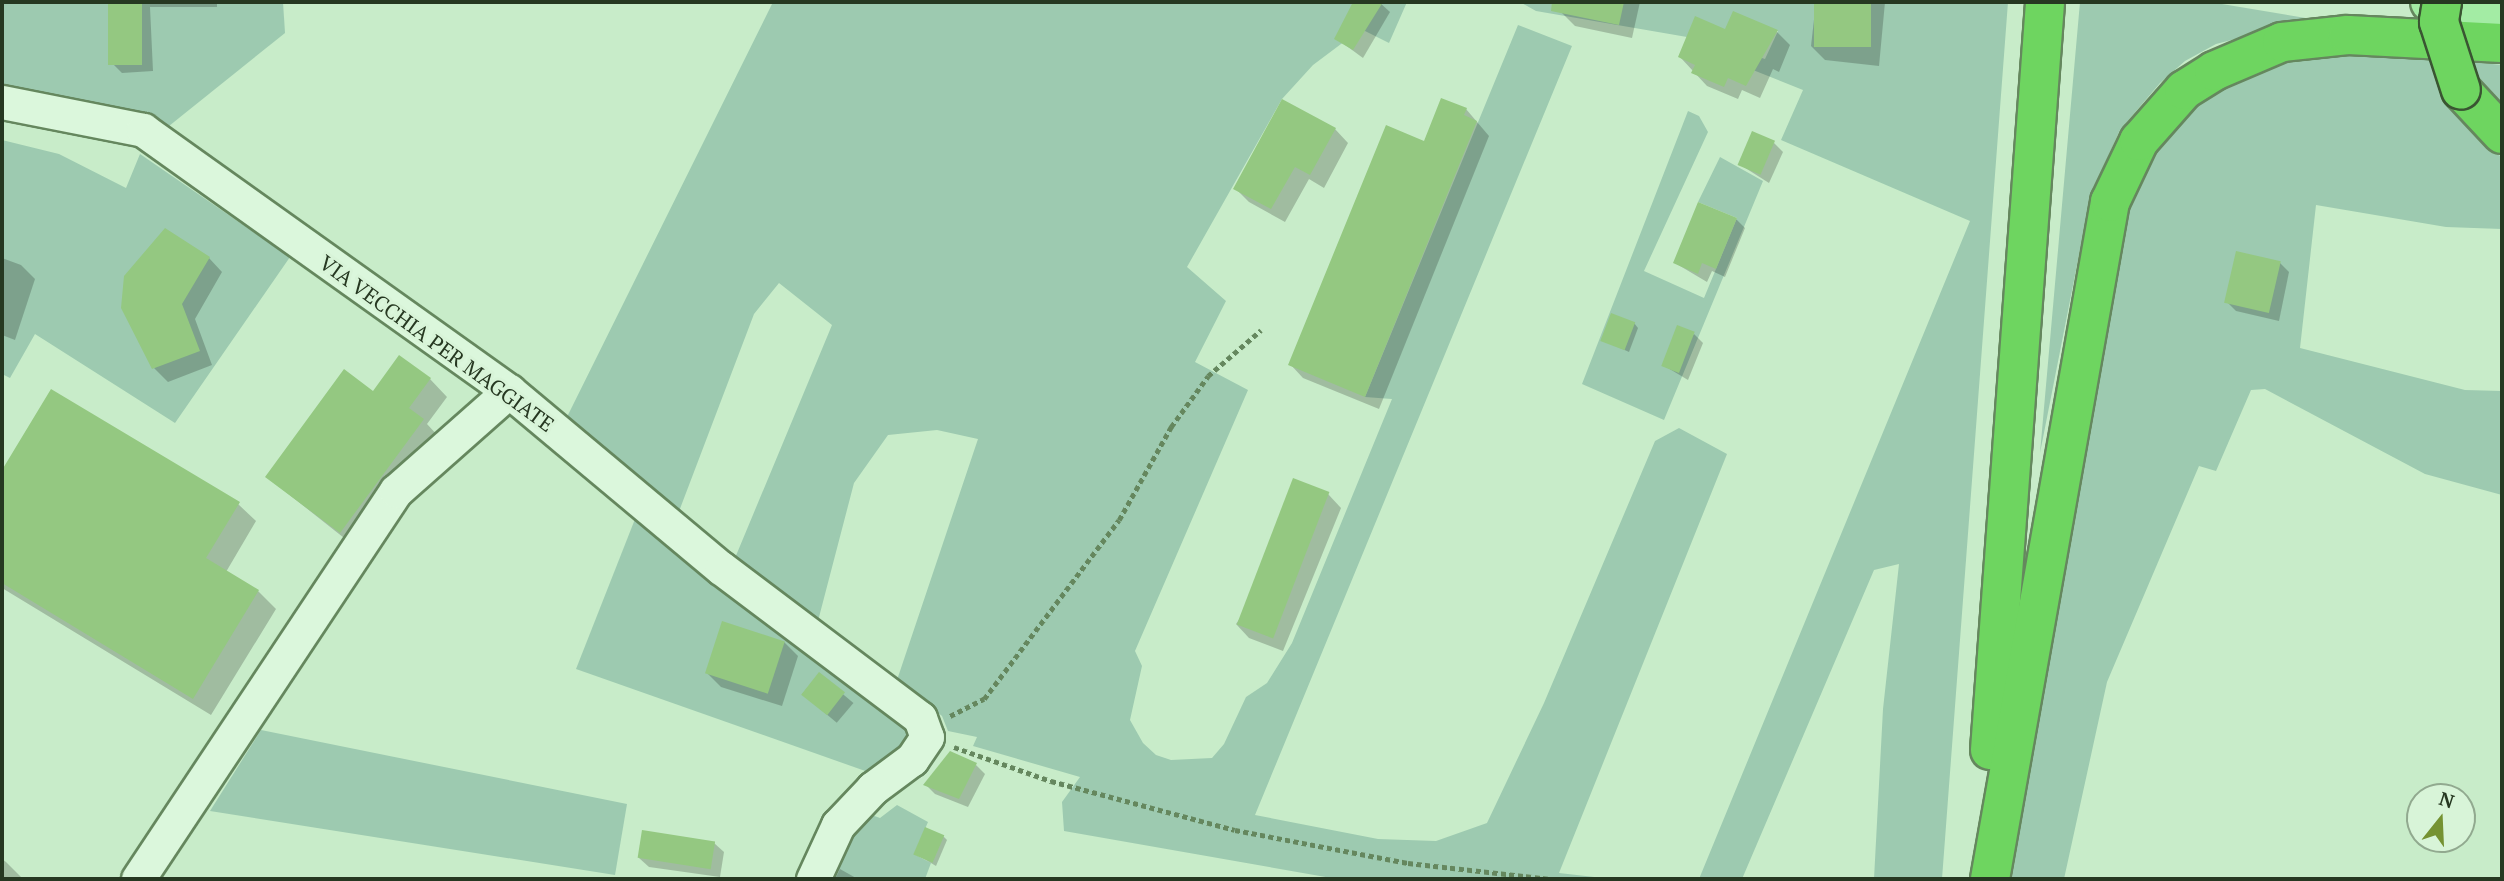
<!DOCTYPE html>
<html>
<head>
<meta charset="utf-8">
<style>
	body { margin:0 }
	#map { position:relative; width:2504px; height:881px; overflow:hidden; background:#c8ecc9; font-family:"PT Serif",serif }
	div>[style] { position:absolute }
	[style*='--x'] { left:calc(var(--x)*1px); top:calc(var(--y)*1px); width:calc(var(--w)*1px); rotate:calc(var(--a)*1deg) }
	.green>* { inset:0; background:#9dcab0 }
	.shadow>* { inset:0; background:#0003; transform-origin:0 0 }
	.building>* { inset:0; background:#94c881; transform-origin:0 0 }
	.path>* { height:4.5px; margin-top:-2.25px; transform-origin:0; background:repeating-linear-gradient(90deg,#65875e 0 5px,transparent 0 8.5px) }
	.roads { filter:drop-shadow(2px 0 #65875e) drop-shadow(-2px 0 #65875e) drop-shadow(0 2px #65875e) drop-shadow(0 -2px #65875e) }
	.minor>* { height:33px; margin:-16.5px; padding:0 16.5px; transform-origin:16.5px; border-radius:16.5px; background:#dbf7dc }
	.major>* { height:38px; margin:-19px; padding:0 19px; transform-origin:19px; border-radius:19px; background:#a3eca4 }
	.highway>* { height:38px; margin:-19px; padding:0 19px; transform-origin:19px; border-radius:19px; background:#6ed560 }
	.bridges { filter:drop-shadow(2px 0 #3a5532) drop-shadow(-2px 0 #3a5532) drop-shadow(0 2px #3a5532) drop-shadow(0 -2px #3a5532) }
	.highway-bridge>* { height:38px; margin:-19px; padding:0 19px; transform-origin:19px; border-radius:19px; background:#6ed560 }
	span { translate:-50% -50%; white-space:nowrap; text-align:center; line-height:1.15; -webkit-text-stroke:6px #d8f4d8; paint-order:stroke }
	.street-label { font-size:21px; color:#263821 }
	.frame { position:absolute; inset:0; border:4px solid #263821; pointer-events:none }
	.north { position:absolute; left:2406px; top:783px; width:70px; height:70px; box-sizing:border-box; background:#d8f4d8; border:2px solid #91a98f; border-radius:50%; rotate:18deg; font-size:19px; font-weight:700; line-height:28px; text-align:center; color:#263821 }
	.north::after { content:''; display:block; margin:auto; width:24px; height:32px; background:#759232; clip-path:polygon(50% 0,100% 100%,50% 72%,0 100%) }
</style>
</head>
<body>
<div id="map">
	<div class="green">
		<div style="clip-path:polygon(2px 2px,283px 2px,285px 33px,164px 130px,2px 94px)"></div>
		<div style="clip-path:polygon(773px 2px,1407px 2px,1389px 43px,1361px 29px,1313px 65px,1282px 99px,1187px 267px,1226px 301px,1195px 362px,1248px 390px,1135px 651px,1142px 666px,1130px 720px,1143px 743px,1156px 755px,1171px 760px,1212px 758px,1224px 744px,1246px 697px,1267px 683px,1292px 643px,1392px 399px,1365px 397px,1518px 25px,1572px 46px,1255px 815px,1378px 839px,1436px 841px,1487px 823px,1544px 703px,1655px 441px,1679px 428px,1727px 454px,1559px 873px,1612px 879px,1337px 879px,1064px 831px,1062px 802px,1080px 777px,973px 746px,977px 737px,948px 731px,942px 716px,897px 680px,978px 439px,937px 430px,888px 435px,854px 483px,818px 621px,735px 558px,832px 325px,779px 283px,754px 314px,678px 514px,565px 421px)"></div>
		<div style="clip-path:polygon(1520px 2px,2008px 2px,1942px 879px,1874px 879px,1883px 709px,1899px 564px,1874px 570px,1742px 879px,1699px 879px,1970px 221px,1781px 140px,1803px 90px,1753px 70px,1759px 57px,1765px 59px,1778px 31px,1725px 29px,1687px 37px,1536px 11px)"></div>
		<div style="clip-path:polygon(2080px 2px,2210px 2px,2330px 22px,2278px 28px,2216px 44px,2185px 61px,2160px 83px,2120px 130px,2091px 194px,2040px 453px)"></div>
		<div style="clip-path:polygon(2402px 53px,2435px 58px,2475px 131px,2502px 158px,2502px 229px,2446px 227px,2316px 205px,2300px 348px,2465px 390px,2502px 391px,2502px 495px,2425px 474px,2265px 389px,2251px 390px,2216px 471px,2199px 466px,2107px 682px,2064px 879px,2005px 879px,2120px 217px,2179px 106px,2284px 57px)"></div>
		<div style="clip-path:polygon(2473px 62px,2502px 65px,2502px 114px,2482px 91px)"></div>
		<div style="clip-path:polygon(1688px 111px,1699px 116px,1708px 132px,1644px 271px,1704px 298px,1737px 218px,1698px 202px,1720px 157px,1763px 181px,1664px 420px,1582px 384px)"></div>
		<div style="clip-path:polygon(2px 140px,59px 154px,126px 188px,140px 154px,290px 257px,175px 423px,35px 334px,10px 378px,2px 374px)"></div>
		<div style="clip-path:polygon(637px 514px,912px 729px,905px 741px,871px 773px,576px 669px)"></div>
		<div style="clip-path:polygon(261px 730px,627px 804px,615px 875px,210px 811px)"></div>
		<div style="clip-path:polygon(897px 805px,928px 822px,914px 854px,931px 863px,925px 879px,832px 879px,866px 813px,880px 818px)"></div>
	</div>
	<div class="shadow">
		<div style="clip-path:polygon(110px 2px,217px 2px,217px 7px,150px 7px,153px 71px,122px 73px,113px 64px)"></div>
		<div style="clip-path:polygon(1355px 2px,1379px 2px,1390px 12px,1363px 58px,1337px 39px)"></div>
		<div style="clip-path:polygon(1564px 2px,1640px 2px,1632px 38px,1575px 26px,1561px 12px)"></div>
		<div style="clip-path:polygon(1816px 2px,1885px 2px,1879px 66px,1825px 60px,1811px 46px)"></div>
		<div style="clip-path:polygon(1726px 32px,1777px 32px,1790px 45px,1779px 72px,1773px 69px,1760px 98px,1742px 90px,1738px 99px,1707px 86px,1680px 57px)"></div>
		<div style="clip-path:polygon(1466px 109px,1489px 136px,1379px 409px,1303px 378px,1290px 364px,1425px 143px)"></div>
		<div style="clip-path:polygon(1335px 129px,1348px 143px,1324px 188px,1309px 179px,1285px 222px,1249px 202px,1235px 188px)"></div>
		<div style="clip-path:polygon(1774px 143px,1783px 152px,1769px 183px,1739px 164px)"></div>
		<div style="clip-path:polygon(1736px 219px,1745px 228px,1725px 277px,1712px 271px,1707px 282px,1675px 263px)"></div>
		<div style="clip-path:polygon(2px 258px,21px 265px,35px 279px,15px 340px,2px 335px)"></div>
		<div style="clip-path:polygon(209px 258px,222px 272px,195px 319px,212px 365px,168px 382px,154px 368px,123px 308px)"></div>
		<div style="clip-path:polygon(2280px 263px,2289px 272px,2279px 321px,2236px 311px,2227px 302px)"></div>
		<div style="clip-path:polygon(1634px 323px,1638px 328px,1629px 352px,1603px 340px)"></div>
		<div style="clip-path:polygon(1694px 334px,1703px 343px,1688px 380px,1663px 365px)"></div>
		<div style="clip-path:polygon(430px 379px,447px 397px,427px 424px,440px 438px,358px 549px,267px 477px,374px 393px)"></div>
		<div style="clip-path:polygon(52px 391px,238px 504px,256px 521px,226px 572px,258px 591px,276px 609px,211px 715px,2px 588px,2px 474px)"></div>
		<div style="clip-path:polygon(1328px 494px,1341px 508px,1283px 651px,1249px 638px,1236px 624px)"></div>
		<div style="clip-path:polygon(784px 642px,798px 656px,782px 706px,721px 687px,708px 674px)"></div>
		<div style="left:819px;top:674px;width:45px;height:26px;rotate:40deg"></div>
		<div style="clip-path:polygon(976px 765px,985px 774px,968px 807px,935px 794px,926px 785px)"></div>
		<div style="clip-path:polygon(943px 836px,947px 840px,936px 866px,916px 854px)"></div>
		<div style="clip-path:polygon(714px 843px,724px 852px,720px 877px,649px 867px,639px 858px)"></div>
		<div style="clip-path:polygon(2px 859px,6px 862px,23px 879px,2px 879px)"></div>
		<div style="clip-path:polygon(840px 869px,856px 878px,857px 879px,835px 879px)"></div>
	</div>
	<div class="building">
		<div style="left:108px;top:2px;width:34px;height:63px"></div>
		<div style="clip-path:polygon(1353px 2px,1383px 2px,1353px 50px,1334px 39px)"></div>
		<div style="clip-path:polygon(1552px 2px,1624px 2px,1619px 25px,1551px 11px)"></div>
		<div style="left:1814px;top:2px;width:57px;height:45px"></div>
		<div style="clip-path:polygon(1733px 11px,1778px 30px,1746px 86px,1728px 78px,1724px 87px,1691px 73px,1695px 65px,1678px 57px,1695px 16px,1725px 29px)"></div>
		<div style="clip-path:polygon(1441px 98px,1467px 108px,1464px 115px,1477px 121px,1365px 397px,1288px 365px,1386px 125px,1424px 141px)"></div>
		<div style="clip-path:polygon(1282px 99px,1336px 128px,1310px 175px,1295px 167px,1271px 209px,1233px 189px)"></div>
		<div style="left:1752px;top:131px;width:25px;height:37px;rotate:23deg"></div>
		<div style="clip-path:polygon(1698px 202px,1737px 218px,1716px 269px,1702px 263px,1698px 274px,1673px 263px)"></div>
		<div style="clip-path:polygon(165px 228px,210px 257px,182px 304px,200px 351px,152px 369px,121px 308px,124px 276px)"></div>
		<div style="left:2236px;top:251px;width:46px;height:53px;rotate:13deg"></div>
		<div style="left:1611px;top:313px;width:26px;height:30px;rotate:21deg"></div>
		<div style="left:1677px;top:325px;width:19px;height:44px;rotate:21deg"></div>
		<div style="clip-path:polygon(399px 355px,431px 378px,409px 408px,424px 419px,340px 533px,265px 477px,344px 369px,373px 391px)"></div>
		<div style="clip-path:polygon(51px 389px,240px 502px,206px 558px,259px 590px,193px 699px,2px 583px,2px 470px)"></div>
		<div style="left:1293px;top:478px;width:39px;height:157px;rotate:21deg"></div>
		<div style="left:722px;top:621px;width:66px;height:55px;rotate:18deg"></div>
		<div style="left:819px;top:672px;width:33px;height:29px;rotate:38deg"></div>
		<div style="clip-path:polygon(950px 751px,977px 763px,959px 799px,923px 785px)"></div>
		<div style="left:925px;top:827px;width:21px;height:30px;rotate:23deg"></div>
		<div style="left:642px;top:830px;width:74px;height:28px;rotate:9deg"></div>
	</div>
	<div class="path">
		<div style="--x:950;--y:716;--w:38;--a:-27"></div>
		<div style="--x:984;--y:699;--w:224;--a:-53"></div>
		<div style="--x:1119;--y:520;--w:107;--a:-60.8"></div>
		<div style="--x:1171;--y:427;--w:63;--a:-54"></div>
		<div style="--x:1208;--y:376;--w:70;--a:-41"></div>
		<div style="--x:954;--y:747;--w:103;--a:19.3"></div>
		<div style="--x:1051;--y:781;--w:190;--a:14.9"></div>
		<div style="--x:1235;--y:830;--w:176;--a:10.8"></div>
		<div style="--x:1408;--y:863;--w:143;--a:6.4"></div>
	</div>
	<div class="roads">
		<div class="minor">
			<div style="--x:2;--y:102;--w:144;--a:11.2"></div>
			<div style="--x:143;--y:130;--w:450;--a:35.5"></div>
			<div style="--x:509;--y:391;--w:276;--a:39.9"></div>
			<div style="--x:721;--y:568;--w:249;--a:37"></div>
			<div style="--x:920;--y:718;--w:20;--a:70"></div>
			<div style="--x:927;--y:737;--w:27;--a:124"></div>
			<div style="--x:912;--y:759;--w:49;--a:143.4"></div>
			<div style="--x:873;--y:788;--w:51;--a:133.4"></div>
			<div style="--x:838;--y:825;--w:60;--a:114.8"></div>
			<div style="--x:138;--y:879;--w:466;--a:-56.4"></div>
			<div style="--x:396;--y:491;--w:151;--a:-41.5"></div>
		</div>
		<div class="major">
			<div style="--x:2430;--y:2;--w:73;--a:7.1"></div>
		</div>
		<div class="highway">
			<div style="--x:2461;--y:90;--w:60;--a:47"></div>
			<div style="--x:1990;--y:750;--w:750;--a:-85.79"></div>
			<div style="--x:1990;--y:879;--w:688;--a:-79.95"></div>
			<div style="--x:2110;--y:202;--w:68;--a:-64.6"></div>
			<div style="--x:2139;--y:141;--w:68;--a:-48.6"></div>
			<div style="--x:2184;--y:90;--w:36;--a:-32"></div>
			<div style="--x:2214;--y:71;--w:74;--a:-23.1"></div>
			<div style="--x:2282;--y:42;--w:66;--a:-6.1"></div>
			<div style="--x:2348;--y:35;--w:154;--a:3"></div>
		</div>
	</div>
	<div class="bridges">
		<div class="highway-bridge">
			<div style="--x:2442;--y:2;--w:20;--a:99"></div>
			<div style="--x:2439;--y:22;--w:71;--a:72.1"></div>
		</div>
	</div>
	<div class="street-label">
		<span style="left:437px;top:343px;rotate:36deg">VIA VECCHIA PER MAGGIATE</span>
	</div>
	<div class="frame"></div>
	<div class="north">N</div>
</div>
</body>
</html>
